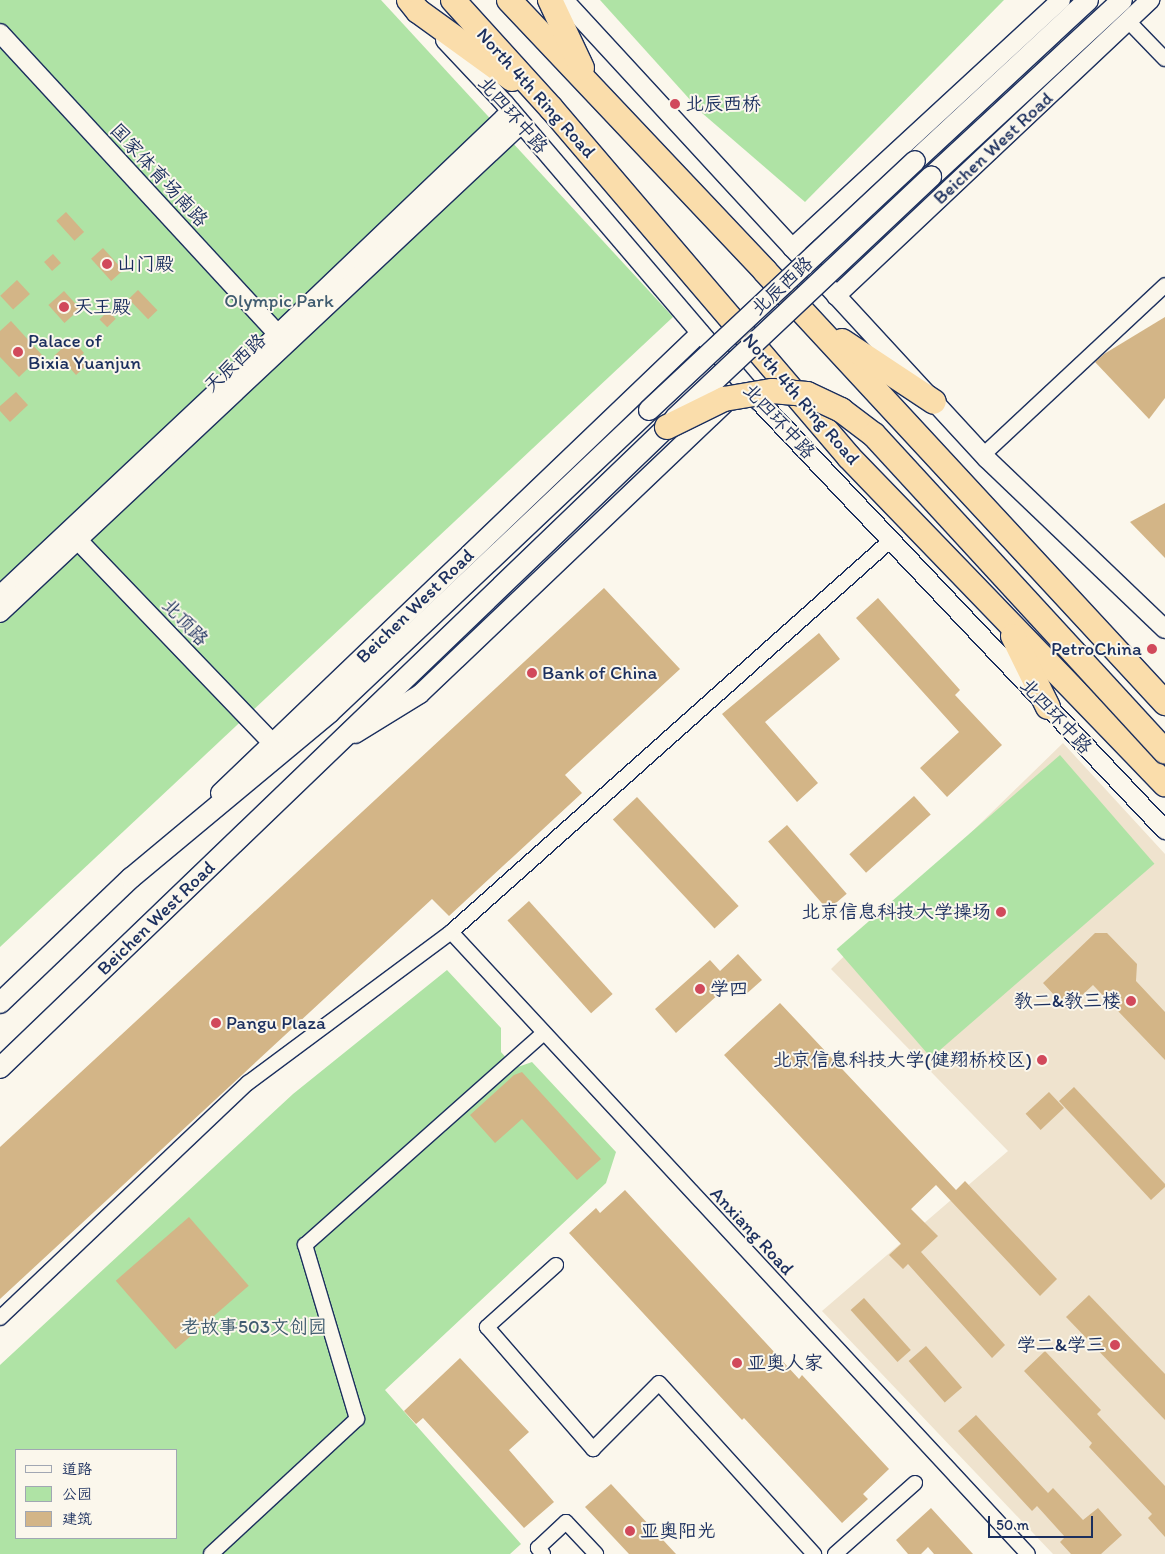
<!DOCTYPE html>
<html>
<head>
<meta charset="utf-8">
<style>
	body { margin:0 }
	#map { position:relative; width:1165px; height:1554px; overflow:hidden; background:#fbf7ec; font-family:Itim,"LXGW WenKai TC",sans-serif }
	div>[style] { position:absolute }
	[style*='--x'] { left:calc(var(--x)*1px); top:calc(var(--y)*1px); width:calc(var(--w)*1px); rotate:calc(var(--a)*1deg) }
	.built>* { inset:0; background:#efe3ce }
	.green>* { inset:0; background:#afe3a5; transform-origin:0 0 }
	.building>* { inset:0; background:#d3b587; transform-origin:0 0 }
	.roads { filter:drop-shadow(1px 0 #1b2f5e) drop-shadow(-1px 0 #1b2f5e) drop-shadow(0 1px #1b2f5e) drop-shadow(0 -1px #1b2f5e) }
	.minor>* { height:14px; margin:-7px; padding:0 7px; transform-origin:7px; border-radius:7px; background:#fbf7ec }
	.tertiary>* { height:18px; margin:-9px; padding:0 9px; transform-origin:9px; border-radius:9px; background:#fbf7ec }
	.secondary>* { height:20px; margin:-10px; padding:0 10px; transform-origin:10px; border-radius:10px; background:#fbf7ec }
	.trunk>* { height:24px; margin:-12px; padding:0 12px; transform-origin:12px; border-radius:12px; background:#faddab }
	.bridges { filter:drop-shadow(1px 0 #1b2f5e) drop-shadow(-1px 0 #1b2f5e) drop-shadow(0 1px #1b2f5e) drop-shadow(0 -1px #1b2f5e) }
	.secondary-bridge>* { height:20px; margin:-10px; padding:0 10px; transform-origin:10px; border-radius:10px; background:#fbf7ec }
	.trunk-bridge>* { height:24px; margin:-12px; padding:0 12px; transform-origin:12px; border-radius:12px; background:#faddab }
	.dots>* { width:14px; height:14px; translate:-50% -50%; box-sizing:border-box; border:2px solid #fbf7ec; border-radius:50% }
	span { translate:-50% -50%; white-space:nowrap; text-align:center; line-height:1.15; -webkit-text-stroke:4px #fbf7ec; paint-order:stroke }
	.street-label { font-size:19px; color:#1b2f5e }
	.poi-label { font-size:19px; color:#1b2f5e }
	.left { translate:0 -50%; text-align:left }
	.right { translate:-100% -50%; text-align:right }
	.park-label { font-size:19px; color:#405c70 }
	.legend { position:absolute; left:15px; top:1449px; width:162px; height:90px; box-sizing:border-box; background:#fbf7ec; border:1px solid #a1a7b3; margin:0; padding:6px 9px; list-style:none; font-size:15px; color:#1b2f5e }
	.legend li { display:flex; align-items:center; gap:10px; height:25px }
	.legend b { width:25px; border:1px solid #a1a7b3 }
	.scale { position:absolute; left:988px; top:1516px; width:105px; height:22px; box-sizing:border-box; border:2px solid #1b2f5e; border-top:0; padding-left:6px; font-size:15px; line-height:18px; white-space:nowrap; color:#1b2f5e; -webkit-text-stroke:4px #fbf7ec; paint-order:stroke }
</style>
</head>
<body>
<div id="map">
	<div class="built">
		<div style="clip-path:polygon(1063px 743px,1165px 854px,1165px 1554px,1053px 1554px,822px 1311px,1008px 1151px,831px 969px)"></div>
	</div>
	<div class="green">
		<div style="clip-path:polygon(0 0,381px 0,673px 317px,0 947px)"></div>
		<div style="clip-path:polygon(600px 0,1004px 0,805px 202px,702px 113px)"></div>
		<div style="left:1060px;top:755px;width:144px;height:296px;rotate:49deg"></div>
		<div style="clip-path:polygon(evenodd,447px 970px,501px 1028px,501px 1052px,515px 1068px,532px 1062px,616px 1152px,606px 1183px,385px 1390px,521px 1544px,510px 1554px,0 1554px,0 1365px,293px 1094px,447px 970px,16px 1450px,176px 1450px,176px 1538px,16px 1538px,16px 1450px)"></div>
	</div>
	<div class="building">
		<div style="left:66px;top:212px;width:27px;height:13px;rotate:48deg"></div>
		<div style="left:103px;top:248px;width:30px;height:16px;rotate:48deg"></div>
		<div style="left:53px;top:254px;width:12px;height:12px;rotate:48deg"></div>
		<div style="left:17px;top:280px;width:19px;height:23px;rotate:47deg"></div>
		<div style="left:138px;top:290px;width:28px;height:13px;rotate:46deg"></div>
		<div style="left:64px;top:291px;width:24px;height:21px;rotate:48deg"></div>
		<div style="left:108px;top:311px;width:11px;height:12px;rotate:45deg"></div>
		<div style="clip-path:polygon(1165px 317px,1165px 398px,1149px 419px,1095px 362px,1104px 354px)"></div>
		<div style="clip-path:polygon(11px 321px,42px 355px,19px 377px,0 357px,0 331px)"></div>
		<div style="clip-path:polygon(72px 339px,84px 353px,82px 355px,89px 363px,76px 375px,69px 367px,67px 369px,54px 356px)"></div>
		<div style="clip-path:polygon(16px 392px,28px 405px,10px 422px,0 411px,0 406px)"></div>
		<div style="clip-path:polygon(1165px 503px,1165px 558px,1130px 522px)"></div>
		<div style="clip-path:polygon(604px 588px,680px 669px,565px 775px,582px 793px,449px 916px,432px 899px,0 1299px,0 1147px)"></div>
		<div style="clip-path:polygon(878px 598px,960px 690px,955px 695px,1002px 745px,947px 797px,920px 768px,959px 732px,856px 618px)"></div>
		<div style="clip-path:polygon(819px 633px,840px 659px,765px 722px,818px 783px,797px 802px,722px 714px)"></div>
		<div style="left:914px;top:796px;width:25px;height:87px;rotate:48deg"></div>
		<div style="left:637px;top:797px;width:149px;height:33px;rotate:47deg"></div>
		<div style="left:787px;top:825px;width:91px;height:25px;rotate:49deg"></div>
		<div style="left:529px;top:901px;width:125px;height:29px;rotate:48deg"></div>
		<div style="clip-path:polygon(1095px 933px,1107px 933px,1137px 964px,1136px 981px,1165px 1012px,1165px 1060px,1093px 985px,1067px 1009px,1043px 983px)"></div>
		<div style="clip-path:polygon(738px 954px,762px 980px,744px 996px,732px 982px,676px 1033px,655px 1009px,710px 960px,720px 971px)"></div>
		<div style="clip-path:polygon(780px 1003px,956px 1190px,965px 1181px,1057px 1279px,1040px 1296px,936px 1185px,911px 1209px,938px 1236px,921px 1252px,1005px 1345px,992px 1358px,908px 1264px,903px 1269px,889px 1255px,901px 1244px,724px 1055px)"></div>
		<div style="clip-path:polygon(522px 1072px,601px 1159px,577px 1180px,522px 1119px,495px 1143px,470px 1115px,514px 1075px)"></div>
		<div style="clip-path:polygon(1074px 1087px,1165px 1184px,1165px 1187px,1151px 1200px,1059px 1101px)"></div>
		<div style="left:1049px;top:1092px;width:22px;height:32px;rotate:47deg"></div>
		<div style="clip-path:polygon(625px 1190px,799px 1379px,802px 1375px,889px 1469px,863px 1494px,868px 1499px,842px 1523px,744px 1418px,742px 1420px,569px 1233px,596px 1208px,600px 1213px)"></div>
		<div style="left:189px;top:1217px;width:91px;height:97px;rotate:49deg"></div>
		<div style="clip-path:polygon(1089px 1295px,1165px 1374px,1165px 1420px,1066px 1317px)"></div>
		<div style="left:864px;top:1298px;width:70px;height:18px;rotate:48deg"></div>
		<div style="left:926px;top:1346px;width:55px;height:23px;rotate:49deg"></div>
		<div style="clip-path:polygon(1045px 1351px,1101px 1410px,1097px 1414px,1165px 1486px,1165px 1537px,1148px 1518px,1152px 1514px,1089px 1447px,1092px 1443px,1024px 1371px)"></div>
		<div style="clip-path:polygon(460px 1358px,529px 1432px,509px 1450px,554px 1502px,524px 1528px,423px 1418px,416px 1424px,404px 1411px)"></div>
		<div style="clip-path:polygon(976px 1415px,1048px 1493px,1053px 1488px,1083px 1520px,1098px 1508px,1122px 1535px,1101px 1554px,1071px 1554px,1060px 1542px,1065px 1537px,1037px 1506px,1032px 1511px,958px 1431px)"></div>
		<div style="clip-path:polygon(611px 1484px,676px 1554px,629px 1554px,585px 1507px)"></div>
		<div style="clip-path:polygon(931px 1508px,973px 1554px,934px 1554px,928px 1547px,921px 1554px,908px 1554px,896px 1540px)"></div>
	</div>
	<div class="roads">
		<div class="minor">
			<div style="--x:1128;--y:21;--w:53;--a:45.8"></div>
			<div style="--x:983;--y:455;--w:249;--a:-43"></div>
			<div style="--x:451;--y:932;--w:848;--a:47.15"></div>
			<div style="--x:556;--y:1265;--w:93;--a:138.1"></div>
			<div style="--x:487;--y:1327;--w:162;--a:49"></div>
			<div style="--x:593;--y:1449;--w:93;--a:-45"></div>
			<div style="--x:659;--y:1383;--w:231;--a:47.8"></div>
			<div style="--x:0;--y:1318;--w:342;--a:-43.5"></div>
			<div style="--x:248;--y:1083;--w:253;--a:-36.6"></div>
			<div style="--x:451;--y:932;--w:589;--a:-41.7"></div>
			<div style="--x:211;--y:1554;--w:199;--a:-42.8"></div>
			<div style="--x:357;--y:1419;--w:182;--a:-106.6"></div>
			<div style="--x:305;--y:1245;--w:319;--a:-41.6"></div>
			<div style="--x:543;--y:1554;--w:8;--a:-130"></div>
			<div style="--x:538;--y:1548;--w:38;--a:-43"></div>
			<div style="--x:566;--y:1522;--w:44;--a:46.8"></div>
			<div style="--x:835;--y:1554;--w:107;--a:-41.6"></div>
		</div>
		<div class="tertiary">
			<div style="--x:564;--y:0;--w:624;--a:47.34"></div>
			<div style="--x:987;--y:459;--w:246;--a:43.7"></div>
			<div style="--x:0;--y:33;--w:420;--a:47.3"></div>
			<div style="--x:445;--y:40;--w:88;--a:46.8"></div>
			<div style="--x:505;--y:104;--w:391;--a:49.5"></div>
			<div style="--x:759;--y:401;--w:591;--a:46.58"></div>
			<div style="--x:792;--y:248;--w:366;--a:-42.7"></div>
			<div style="--x:836;--y:296;--w:432;--a:-43.3"></div>
			<div style="--x:70;--y:532;--w:292;--a:46.2"></div>
			<div style="--x:0;--y:595;--w:361;--a:-43.2"></div>
			<div style="--x:263;--y:348;--w:343;--a:-43.7"></div>
			<div style="--x:0;--y:613;--w:715;--a:-43.19"></div>
			<div style="--x:355;--y:734;--w:76;--a:-31.6"></div>
			<div style="--x:420;--y:694;--w:422;--a:-43.6"></div>
			<div style="--x:220;--y:793;--w:665;--a:-43.78"></div>
		</div>
		<div class="secondary">
			<div style="--x:915;--y:161;--w:236;--a:-42.9"></div>
			<div style="--x:931;--y:177;--w:260;--a:-42.8"></div>
			<div style="--x:0;--y:1003;--w:181;--a:-43.7"></div>
			<div style="--x:131;--y:878;--w:258;--a:-39.8"></div>
			<div style="--x:329;--y:713;--w:441;--a:-43.4"></div>
			<div style="--x:0;--y:1068;--w:925;--a:-43.86"></div>
		</div>
		<div class="trunk">
			<div style="--x:409;--y:0;--w:14;--a:51"></div>
			<div style="--x:418;--y:11;--w:116;--a:35.9"></div>
			<div style="--x:453;--y:0;--w:146;--a:47.8"></div>
			<div style="--x:551;--y:108;--w:459;--a:49.5"></div>
			<div style="--x:849;--y:457;--w:455;--a:46"></div>
			<div style="--x:509;--y:0;--w:373;--a:46.6"></div>
			<div style="--x:765;--y:271;--w:589;--a:47.2"></div>
			<div style="--x:550;--y:0;--w:75;--a:64.8"></div>
			<div style="--x:842;--y:341;--w:110;--a:33.5"></div>
			<div style="--x:1013;--y:636;--w:79;--a:63.8"></div>
		</div>
	</div>
	<div class="bridges">
		<div class="secondary-bridge">
			<div style="--x:649;--y:410;--w:364;--a:-43.1"></div>
			<div style="--x:675;--y:418;--w:352;--a:-43.3"></div>
		</div>
		<div class="trunk-bridge">
			<div style="--x:667;--y:427;--w:64;--a:-26.2"></div>
			<div style="--x:724;--y:399;--w:49;--a:-9.5"></div>
			<div style="--x:772;--y:391;--w:35;--a:5"></div>
			<div style="--x:807;--y:394;--w:38;--a:25"></div>
			<div style="--x:841;--y:410;--w:41;--a:37.1"></div>
			<div style="--x:874;--y:435;--w:430;--a:47.4"></div>
		</div>
	</div>
	<div class="dots">
		<div style="left:675px;top:104px;background:#d1495b"></div>
		<div style="left:107px;top:264px;background:#d1495b"></div>
		<div style="left:64px;top:307px;background:#d1495b"></div>
		<div style="left:18px;top:352px;background:#d1495b"></div>
		<div style="left:1152px;top:649px;background:#d1495b"></div>
		<div style="left:532px;top:673px;background:#d1495b"></div>
		<div style="left:1001px;top:912px;background:#d1495b"></div>
		<div style="left:700px;top:989px;background:#d1495b"></div>
		<div style="left:1131px;top:1001px;background:#d1495b"></div>
		<div style="left:216px;top:1023px;background:#d1495b"></div>
		<div style="left:1042px;top:1060px;background:#d1495b"></div>
		<div style="left:1115px;top:1345px;background:#d1495b"></div>
		<div style="left:737px;top:1363px;background:#d1495b"></div>
		<div style="left:630px;top:1531px;background:#d1495b"></div>
	</div>
	<div class="street-label">
		<span style="left:536px;top:93px;rotate:48deg">North 4th Ring Road</span>
		<span style="left:513px;top:115px;rotate:49deg">北四环中路</span>
		<span style="left:993px;top:148px;rotate:-43deg">Beichen West Road</span>
		<span style="left:159px;top:175px;rotate:47deg">国家体育场南路</span>
		<span style="left:782px;top:286px;rotate:-43deg">北辰西路</span>
		<span style="left:235px;top:363px;rotate:-43deg">天辰西路</span>
		<span style="left:801px;top:399px;rotate:49deg">North 4th Ring Road</span>
		<span style="left:779px;top:421px;rotate:47deg">北四环中路</span>
		<span style="left:415px;top:606px;rotate:-44deg">Beichen West Road</span>
		<span style="left:185px;top:622px;rotate:46deg">北顶路</span>
		<span style="left:1056px;top:716px;rotate:47deg">北四环中路</span>
		<span style="left:156px;top:918px;rotate:-44deg">Beichen West Road</span>
		<span style="left:752px;top:1231px;rotate:47deg">Anxiang Road</span>
	</div>
	<div class="poi-label">
		<span class="left" style="left:685px;top:104px">北辰西桥</span>
		<span class="left" style="left:117px;top:264px">山门殿</span>
		<span class="left" style="left:74px;top:307px">天王殿</span>
		<span class="left" style="left:28px;top:352px">Palace of<br>Bixia Yuanjun</span>
		<span class="right" style="left:1142px;top:649px">PetroChina</span>
		<span class="left" style="left:542px;top:673px">Bank of China</span>
		<span class="right" style="left:991px;top:912px">北京信息科技大学操场</span>
		<span class="left" style="left:710px;top:989px">学四</span>
		<span class="right" style="left:1121px;top:1001px">教二&amp;教三楼</span>
		<span class="left" style="left:226px;top:1023px">Pangu Plaza</span>
		<span class="right" style="left:1032px;top:1060px">北京信息科技大学(健翔桥校区)</span>
		<span class="right" style="left:1105px;top:1345px">学二&amp;学三</span>
		<span class="left" style="left:747px;top:1363px">亚奥人家</span>
		<span class="left" style="left:640px;top:1531px">亚奥阳光</span>
	</div>
	<div class="park-label">
		<span style="left:279px;top:301px">Olympic Park</span>
		<span style="left:254px;top:1327px">老故事503文创园</span>
	</div>
	<ul class="legend">
	<li><b style="height:6px;background:#fbf7ec"></b>道路</li>
	<li><b style="height:14px;background:#afe3a5"></b>公园</li>
	<li><b style="height:14px;background:#d3b587"></b>建筑</li>
	</ul>
	<div class="scale">50 m</div>
</div>
</body>
</html>
